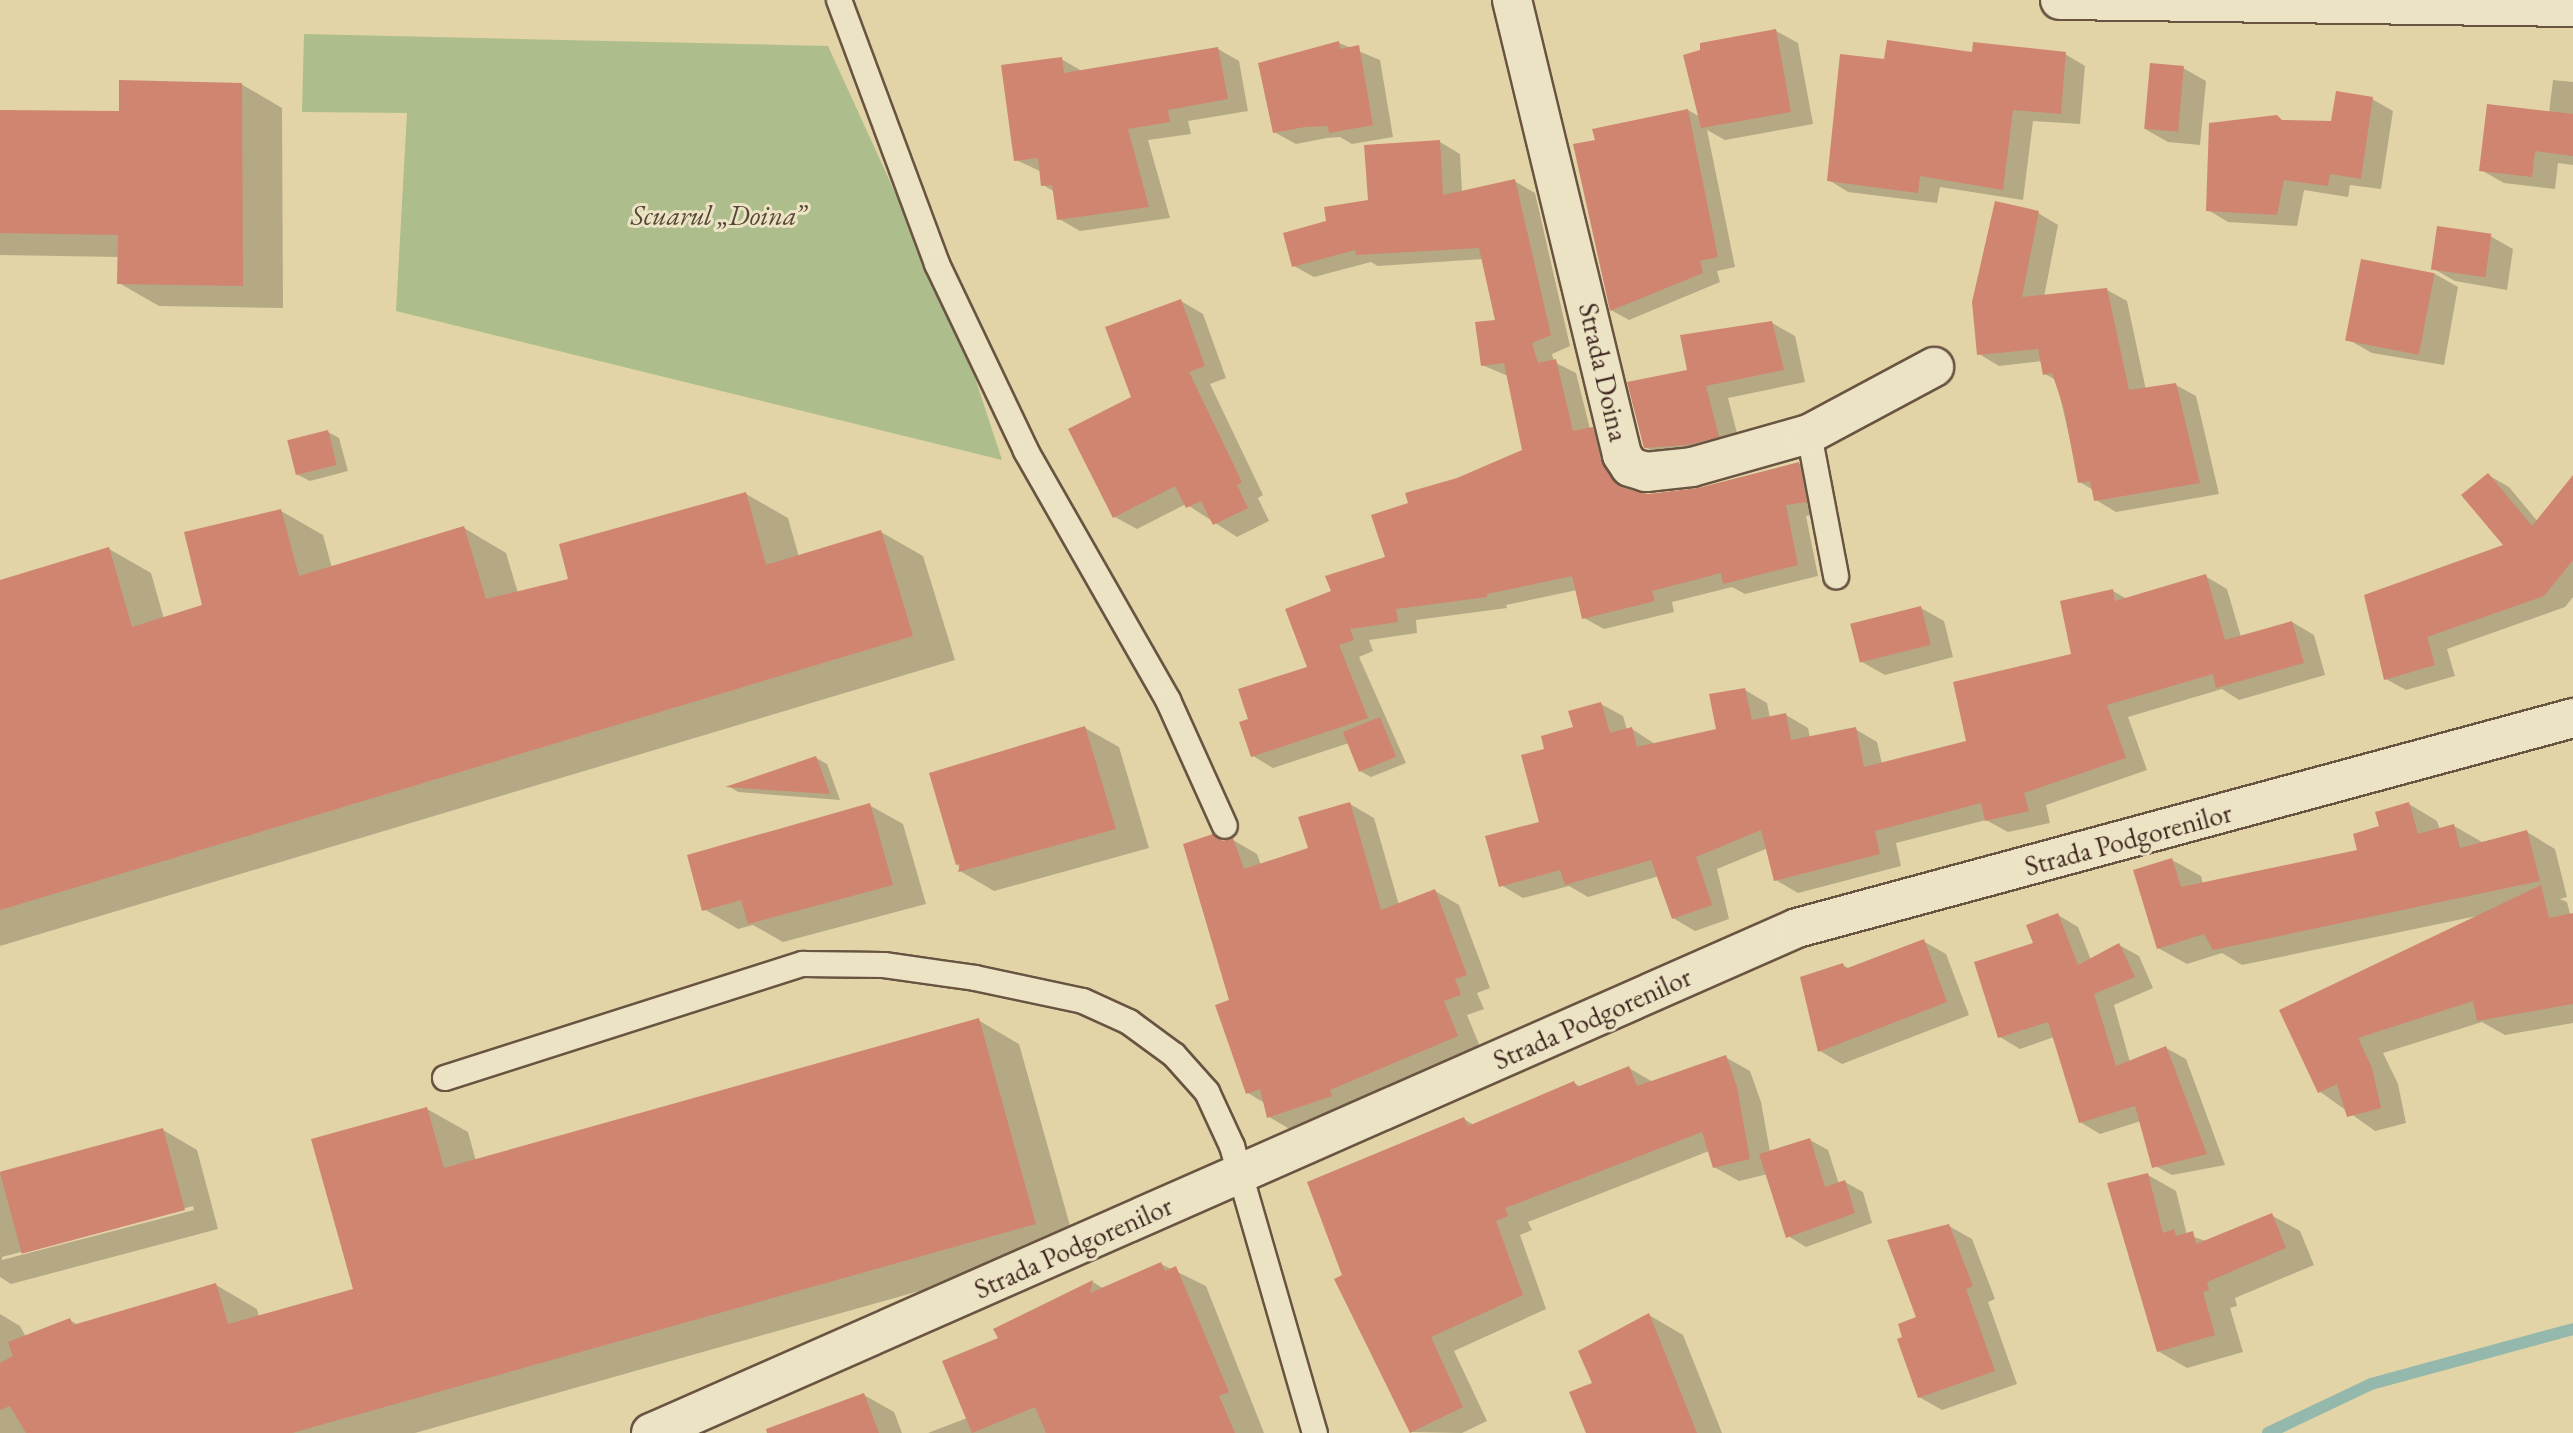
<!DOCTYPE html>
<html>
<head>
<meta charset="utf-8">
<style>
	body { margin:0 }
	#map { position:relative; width:2573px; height:1433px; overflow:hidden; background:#e2d4a6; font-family:"EB Garamond",serif }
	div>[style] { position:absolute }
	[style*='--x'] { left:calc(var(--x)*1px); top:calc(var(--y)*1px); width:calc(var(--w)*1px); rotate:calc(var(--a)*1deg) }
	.green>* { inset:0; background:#adbe8c }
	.shadow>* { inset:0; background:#0003 }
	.stream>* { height:12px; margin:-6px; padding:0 6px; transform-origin:6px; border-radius:6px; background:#95b8ac }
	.building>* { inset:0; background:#d08570; transform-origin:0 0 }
	.roads { filter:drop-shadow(2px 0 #695442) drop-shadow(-2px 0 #695442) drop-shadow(0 2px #695442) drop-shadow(0 -2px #695442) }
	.service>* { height:24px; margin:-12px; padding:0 12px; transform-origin:12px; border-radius:12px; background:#ece3c5 }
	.minor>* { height:38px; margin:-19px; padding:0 19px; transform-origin:19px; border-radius:19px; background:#ece3c5 }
	.secondary>* { height:38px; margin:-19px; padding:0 19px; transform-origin:19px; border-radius:19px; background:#ece3c5 }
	span { translate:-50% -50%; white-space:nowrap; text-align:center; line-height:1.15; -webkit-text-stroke:6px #ece3c5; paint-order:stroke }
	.park-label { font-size:28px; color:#574736; font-style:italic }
	.street-label { font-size:28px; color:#412921 }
</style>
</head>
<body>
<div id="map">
	<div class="green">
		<div style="clip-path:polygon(304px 34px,828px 46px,963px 341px,1002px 460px,396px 311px,407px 113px,302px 112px)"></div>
	</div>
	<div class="shadow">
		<div style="clip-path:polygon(1776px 31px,1798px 43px,1813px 124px,1725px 140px,1707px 130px,1735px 267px,1717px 271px,1720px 282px,1629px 320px,1611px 310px,1597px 141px,1688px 110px,1700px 117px)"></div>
		<div style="clip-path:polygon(1339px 43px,1380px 60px,1393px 137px,1352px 144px,1340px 137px,1327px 138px,1296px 144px,1274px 132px)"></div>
		<div style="clip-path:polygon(1218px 49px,1239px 61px,1248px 111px,1188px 121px,1191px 134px,1148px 140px,1170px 218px,1080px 231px,1059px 219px,1055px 192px,1043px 185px,1042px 172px,1016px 160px,1061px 59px,1082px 71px)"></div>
		<div style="clip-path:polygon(1974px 54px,2065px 54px,2085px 66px,2080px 124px,2033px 121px,2023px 200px,1940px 187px,1937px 203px,1848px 192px,1829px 180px,1886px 61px)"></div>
		<div style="clip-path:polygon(2183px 68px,2206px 81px,2200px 145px,2168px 142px,2145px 129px)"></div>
		<div style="clip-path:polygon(2553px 80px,2573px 82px,2573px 165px,2558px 163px,2555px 189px,2504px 183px,2481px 170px,2549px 113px)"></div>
		<div style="clip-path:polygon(241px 84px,282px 108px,283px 308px,159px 306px,119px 283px,119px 257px,0 255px,0 112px,121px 112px)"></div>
		<div style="clip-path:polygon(2372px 99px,2393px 111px,2381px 189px,2350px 185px,2348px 197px,2304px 190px,2297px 226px,2228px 222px,2208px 210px,2286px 122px,2333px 123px)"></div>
		<div style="clip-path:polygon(1440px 142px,1460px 154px,1462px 192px,1514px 181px,1535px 193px,1570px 346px,1552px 354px,1554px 362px,1576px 373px,1590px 429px,1613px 440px,1621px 474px,1631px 492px,1648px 496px,1698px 490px,1799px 464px,1819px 476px,1826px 513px,1806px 516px,1818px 576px,1745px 594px,1732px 587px,1672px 602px,1674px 612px,1604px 629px,1584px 618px,1577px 590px,1506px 605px,1507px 608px,1416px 620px,1417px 633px,1369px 640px,1373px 651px,1359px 657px,1406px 763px,1371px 777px,1360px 771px,1349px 743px,1273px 768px,1253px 756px,1250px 721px,1309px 668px,1333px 592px,1387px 558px,1411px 504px,1524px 451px,1508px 376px,1482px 365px,1497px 321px,1483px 259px,1378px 266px,1371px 262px,1314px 277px,1294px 266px,1328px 222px,1369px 201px)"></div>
		<div style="clip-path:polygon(2038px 213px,2058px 225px,2044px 297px,2107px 290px,2127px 301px,2146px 390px,2176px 385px,2196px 396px,2219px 494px,2116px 512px,2096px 500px,2093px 490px,2080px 482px,2056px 380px,2045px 374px,2043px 361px,1999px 366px,1979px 354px)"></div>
		<div style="clip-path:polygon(2490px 236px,2513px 249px,2507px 290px,2455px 281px,2432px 268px)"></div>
		<div style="clip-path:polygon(2363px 261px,2435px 274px,2458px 287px,2444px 365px,2372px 353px,2349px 340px)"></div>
		<div style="clip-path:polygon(1181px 301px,1203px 314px,1226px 378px,1210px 384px,1263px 495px,1258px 498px,1269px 521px,1237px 537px,1186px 504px,1137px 529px,1115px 517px,1133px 398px)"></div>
		<div style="clip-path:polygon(1772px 323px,1795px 336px,1805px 382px,1728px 398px,1741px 449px,1668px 460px,1645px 447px,1690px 371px)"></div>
		<div style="clip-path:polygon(328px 432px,339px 438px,348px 471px,310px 481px,298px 475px)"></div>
		<div style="clip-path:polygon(2488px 475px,2509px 487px,2538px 522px,2573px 478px,2573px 597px,2565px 607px,2447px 649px,2455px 676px,2406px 690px,2386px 679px,2506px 546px)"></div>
		<div style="clip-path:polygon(746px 494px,788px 518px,799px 557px,881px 532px,923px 556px,955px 660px,0 946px,0 582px,109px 549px,151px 573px,164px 619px,204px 607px,281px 511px,323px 535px,332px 568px,464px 528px,506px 553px,518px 593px,570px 580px)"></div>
		<div style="clip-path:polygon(2205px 576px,2227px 589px,2241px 637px,2292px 622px,2314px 635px,2325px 675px,2239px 700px,2222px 689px,2128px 717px,2147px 770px,2046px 805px,2050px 823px,2008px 832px,1986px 820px,1896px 843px,1901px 866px,1798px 893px,1776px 880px,1768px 848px,1717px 869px,1729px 919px,1695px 931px,1673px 918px,1659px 876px,1588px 897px,1569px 886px,1523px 898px,1501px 885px,1541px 823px,1547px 751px,1601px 704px,1623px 716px,1627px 730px,1632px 729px,1655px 744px,1718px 730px,1745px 690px,1767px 703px,1770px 718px,1786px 715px,1808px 728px,1810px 738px,1855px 729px,1877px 742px,1882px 764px,1968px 742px,2073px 656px,2113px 591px,2127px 599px)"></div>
		<div style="clip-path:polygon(1921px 608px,1944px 621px,1953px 657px,1885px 675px,1862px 662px)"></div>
		<div style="clip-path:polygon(1085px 728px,1119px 747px,1149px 848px,994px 891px,960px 871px,958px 864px)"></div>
		<div style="clip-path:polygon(816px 758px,827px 764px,840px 800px,738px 792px,730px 787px)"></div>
		<div style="clip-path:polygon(1350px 804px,1374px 818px,1399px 905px,1435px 891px,1459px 905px,1490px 988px,1477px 993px,1484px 1009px,1467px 1015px,1481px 1049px,1293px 1131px,1269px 1117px,1266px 1104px,1248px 1093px,1231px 1001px,1224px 842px,1233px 840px,1257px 854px,1261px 865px,1310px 849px)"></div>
		<div style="clip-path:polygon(2409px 804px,2437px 821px,2440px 830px,2454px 826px,2482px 842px,2527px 832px,2555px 849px,2567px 897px,2560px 899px,2567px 902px,2573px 926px,2573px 1023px,2505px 1035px,2482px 1022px,2383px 1053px,2398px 1084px,2406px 1123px,2375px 1131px,2319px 1091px,2282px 1011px,2477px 916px,2242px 965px,2222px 953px,2187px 964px,2158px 948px,2172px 860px,2201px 876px,2203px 884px,2359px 851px)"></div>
		<div style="clip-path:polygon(869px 805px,903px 824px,926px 904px,783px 942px,753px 925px,738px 929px,704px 909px)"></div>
		<div style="clip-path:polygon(2058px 915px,2078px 927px,2091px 960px,2119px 945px,2139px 956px,2153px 988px,2114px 1005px,2130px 1062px,2166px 1048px,2186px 1059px,2225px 1165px,2172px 1175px,2152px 1164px,2141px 1121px,2100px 1134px,2080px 1122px,2054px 1037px,2020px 1049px,2000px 1037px,2035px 944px)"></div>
		<div style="clip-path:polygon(1923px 941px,1946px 954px,1969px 1015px,1842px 1064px,1820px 1051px,1843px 965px,1850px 969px)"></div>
		<div style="clip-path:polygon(978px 1020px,1019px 1044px,1076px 1247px,415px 1433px,0 1433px,0 1314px,20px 1326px,26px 1337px,70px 1320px,78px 1325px,216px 1285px,257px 1309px,259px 1317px,355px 1290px,427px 1109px,468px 1132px,476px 1161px)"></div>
		<div style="clip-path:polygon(1725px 1057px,1750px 1071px,1761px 1102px,1770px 1152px,1810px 1140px,1828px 1150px,1839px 1184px,1845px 1182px,1863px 1192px,1872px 1223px,1806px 1247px,1788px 1236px,1768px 1174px,1739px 1181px,1714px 1167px,1709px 1151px,1528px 1222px,1532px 1230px,1520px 1235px,1546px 1309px,1454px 1351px,1487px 1421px,1462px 1433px,1411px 1432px,1344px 1276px,1464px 1119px,1474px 1125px,1574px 1083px,1581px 1087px,1629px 1068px,1653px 1082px)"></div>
		<div style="clip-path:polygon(evenodd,163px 1130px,197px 1150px,218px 1229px,11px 1284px,0 1277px,0 1173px,163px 1130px,193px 1206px,194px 1210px,2px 1260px,2px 1257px,193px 1206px)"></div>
		<div style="clip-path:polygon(2148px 1175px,2176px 1191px,2187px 1235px,2206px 1241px,2271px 1215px,2300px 1231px,2314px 1265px,2235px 1298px,2237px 1306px,2230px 1308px,2243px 1352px,2187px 1368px,2158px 1351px)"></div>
		<div style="clip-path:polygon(1949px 1226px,1972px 1239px,1995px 1299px,1988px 1302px,2017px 1384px,1942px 1410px,1919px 1397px,1918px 1318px)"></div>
		<div style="clip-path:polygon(1161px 1264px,1206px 1286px,1264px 1433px,928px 1433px,967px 1418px,1000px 1339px,996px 1330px,1093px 1282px,1104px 1289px)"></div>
		<div style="clip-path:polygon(1649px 1315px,1683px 1335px,1722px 1433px,1588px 1433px,1594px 1384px)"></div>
		<div style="clip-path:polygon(864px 1395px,894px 1412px,902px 1433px,801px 1433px)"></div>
	</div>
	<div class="stream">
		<div style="--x:2268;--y:1433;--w:114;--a:-25.4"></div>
		<div style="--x:2371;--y:1384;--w:209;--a:-15.2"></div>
	</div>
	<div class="building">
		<div style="clip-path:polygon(1776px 29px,1791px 112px,1701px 128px,1683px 55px,1700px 50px,1700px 43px)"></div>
		<div style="clip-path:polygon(1887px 40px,1972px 52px,1973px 42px,2066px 52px,2061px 114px,2013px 110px,2003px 190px,1920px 176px,1918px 193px,1827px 181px,1840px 54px,1884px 59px)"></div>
		<div style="clip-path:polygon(1339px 41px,1340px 49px,1359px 45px,1373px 125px,1329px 133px,1328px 126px,1305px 127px,1273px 133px,1258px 63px)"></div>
		<div style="clip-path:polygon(1218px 47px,1228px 99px,1168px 110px,1170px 122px,1128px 129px,1149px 207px,1057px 220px,1052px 185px,1041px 186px,1038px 158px,1014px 161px,1001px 65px,1062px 57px,1064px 73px)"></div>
		<div style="left:2150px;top:63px;width:34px;height:66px;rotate:5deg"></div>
		<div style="clip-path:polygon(119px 80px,242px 83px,243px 286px,117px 284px,118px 235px,0 233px,0 110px,119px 111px)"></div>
		<div style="clip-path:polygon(2336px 91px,2373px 97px,2361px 179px,2330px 174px,2328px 186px,2284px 180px,2277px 215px,2206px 211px,2209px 123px,2277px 115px,2282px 120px,2331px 121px)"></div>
		<div style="clip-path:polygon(2487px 104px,2573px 114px,2573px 156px,2535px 151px,2532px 177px,2479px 171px)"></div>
		<div style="clip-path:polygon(1688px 109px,1718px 257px,1700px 261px,1703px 273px,1610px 311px,1573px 144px,1595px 140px,1592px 129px)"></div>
		<div style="clip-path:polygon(1440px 140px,1443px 195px,1515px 179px,1551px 335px,1532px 343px,1538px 363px,1556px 359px,1573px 431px,1593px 427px,1601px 461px,1612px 479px,1623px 488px,1648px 494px,1698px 488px,1799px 462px,1807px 502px,1786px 505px,1798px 565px,1723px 584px,1721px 573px,1652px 591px,1655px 601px,1582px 619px,1572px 576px,1487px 594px,1487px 597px,1396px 609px,1398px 622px,1350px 629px,1354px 640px,1339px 645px,1368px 718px,1251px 757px,1239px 722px,1248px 719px,1238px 689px,1307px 667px,1285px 609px,1331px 591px,1325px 576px,1385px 557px,1371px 515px,1408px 503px,1405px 493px,1457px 478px,1522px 450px,1504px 363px,1481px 366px,1475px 322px,1495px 320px,1479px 248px,1356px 255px,1355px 250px,1292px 267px,1283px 233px,1326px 221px,1324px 207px,1368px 200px,1364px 145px)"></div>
		<div style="clip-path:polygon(1995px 201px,2039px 211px,2022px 297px,2107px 288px,2129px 390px,2176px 383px,2200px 483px,2094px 501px,2090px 481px,2078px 483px,2064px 409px,2052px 373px,2043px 375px,2038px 349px,1977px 355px,1972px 302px)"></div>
		<div style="left:2437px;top:226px;width:55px;height:44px;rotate:8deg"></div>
		<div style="left:2361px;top:259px;width:75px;height:83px;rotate:11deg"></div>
		<div style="clip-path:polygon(1181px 299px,1205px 366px,1189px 372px,1242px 482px,1237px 485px,1248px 508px,1213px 525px,1201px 501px,1186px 508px,1175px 486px,1113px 518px,1068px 429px,1131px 397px,1105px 327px)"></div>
		<div style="clip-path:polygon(1772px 321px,1784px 370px,1706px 386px,1719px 437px,1688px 445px,1644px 448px,1627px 382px,1687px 370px,1680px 335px)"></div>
		<div style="left:328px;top:430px;width:36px;height:42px;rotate:76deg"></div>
		<div style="clip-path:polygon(2488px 473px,2532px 526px,2573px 475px,2573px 560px,2544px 596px,2427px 637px,2435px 665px,2384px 680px,2364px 595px,2503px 545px,2461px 495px)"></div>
		<div style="clip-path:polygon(746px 492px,766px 565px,881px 530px,913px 636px,0 910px,0 580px,109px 547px,132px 627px,202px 605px,184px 532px,281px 509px,299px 576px,464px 526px,486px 599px,568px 579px,559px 544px)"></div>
		<div style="clip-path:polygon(2206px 574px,2225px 640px,2292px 621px,2304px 663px,2216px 688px,2213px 674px,2107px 705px,2126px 758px,2024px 793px,2029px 811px,1985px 821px,1981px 803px,1875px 831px,1880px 854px,1774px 881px,1761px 830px,1696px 857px,1712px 905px,1672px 919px,1651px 860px,1565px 885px,1560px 870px,1499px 887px,1485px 836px,1539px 822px,1521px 755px,1544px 749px,1541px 736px,1573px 727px,1568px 711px,1601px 702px,1610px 733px,1632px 727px,1637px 747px,1716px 729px,1709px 694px,1745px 688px,1752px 720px,1786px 713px,1791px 740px,1856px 727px,1864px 767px,1966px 741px,1953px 682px,2071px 654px,2060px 601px,2113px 589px,2115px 601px)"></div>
		<div style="left:1921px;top:606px;width:40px;height:73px;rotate:76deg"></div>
		<div style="left:1380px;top:717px;width:43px;height:40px;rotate:68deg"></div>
		<div style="clip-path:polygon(1085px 726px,1116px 829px,958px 872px,960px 864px,956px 865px,929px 773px)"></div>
		<div style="clip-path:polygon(816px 756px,830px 794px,725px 787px)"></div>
		<div style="clip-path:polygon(1350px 802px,1381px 910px,1435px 889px,1467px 975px,1455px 979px,1461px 995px,1444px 1001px,1458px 1036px,1330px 1090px,1332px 1096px,1267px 1118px,1260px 1089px,1246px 1094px,1215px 1005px,1229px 1000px,1183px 844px,1213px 834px,1223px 841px,1233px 838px,1244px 869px,1308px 848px,1298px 817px)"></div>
		<div style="clip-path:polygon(2409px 802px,2418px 834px,2454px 824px,2460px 848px,2527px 830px,2540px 881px,2213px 950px,2204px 934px,2157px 949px,2133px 870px,2172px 858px,2181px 887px,2357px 850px,2353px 834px,2379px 826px,2375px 812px)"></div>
		<div style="clip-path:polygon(870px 803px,893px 885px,748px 924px,741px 900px,702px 911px,687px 855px)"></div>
		<div style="clip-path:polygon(2541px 885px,2549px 918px,2573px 913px,2573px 1004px,2477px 1021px,2473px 1001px,2358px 1038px,2372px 1068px,2381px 1108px,2347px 1117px,2337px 1084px,2318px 1093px,2279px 1010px)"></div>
		<div style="clip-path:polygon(2058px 913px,2078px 965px,2119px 943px,2135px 977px,2094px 994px,2116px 1066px,2166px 1046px,2207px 1154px,2152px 1168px,2135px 1106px,2079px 1123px,2048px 1022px,1998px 1038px,1974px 962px,2033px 943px,2026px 925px)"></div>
		<div style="clip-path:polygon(1924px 939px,1947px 1002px,1818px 1052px,1800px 977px,1843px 963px,1845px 969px)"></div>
		<div style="clip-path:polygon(979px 1018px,1036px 1224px,292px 1433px,26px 1433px,10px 1406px,0 1410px,0 1363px,13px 1356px,8px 1342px,70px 1318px,73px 1325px,216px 1283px,228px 1324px,353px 1289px,311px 1139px,427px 1107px,444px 1168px)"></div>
		<div style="clip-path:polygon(1726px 1055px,1737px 1087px,1750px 1159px,1713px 1168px,1702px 1132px,1505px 1208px,1508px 1216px,1496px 1221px,1523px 1295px,1431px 1337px,1463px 1407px,1410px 1433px,1334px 1279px,1342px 1275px,1307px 1182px,1464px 1117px,1468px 1126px,1574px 1081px,1577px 1087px,1629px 1066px,1637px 1086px)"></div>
		<div style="left:163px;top:1128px;width:85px;height:169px;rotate:75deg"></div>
		<div style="clip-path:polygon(1810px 1138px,1825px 1187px,1845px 1180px,1855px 1213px,1786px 1238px,1759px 1154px)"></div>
		<div style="clip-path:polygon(2148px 1173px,2163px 1233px,2174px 1229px,2176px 1236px,2193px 1231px,2196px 1244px,2272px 1213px,2286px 1248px,2207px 1282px,2209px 1290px,2203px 1292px,2215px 1335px,2157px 1352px,2107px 1183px)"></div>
		<div style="clip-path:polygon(1949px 1224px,1973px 1286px,1966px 1289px,1995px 1371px,1918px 1398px,1897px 1339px,1902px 1337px,1898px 1324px,1916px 1317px,1887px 1240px)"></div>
		<div style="clip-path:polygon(1161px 1262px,1165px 1271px,1176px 1266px,1229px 1392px,1219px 1396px,1235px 1433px,1046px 1433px,1035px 1407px,972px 1433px,942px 1361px,998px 1338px,993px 1329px,1093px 1280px,1090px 1293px)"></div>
		<div style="clip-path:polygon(1649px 1313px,1697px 1433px,1586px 1433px,1569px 1392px,1592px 1383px,1578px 1351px)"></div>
		<div style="clip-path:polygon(864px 1393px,879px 1433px,767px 1433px,766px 1429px)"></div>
	</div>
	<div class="roads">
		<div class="service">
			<div style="--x:839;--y:0;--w:282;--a:69.6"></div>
			<div style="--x:937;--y:264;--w:207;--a:64.5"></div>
			<div style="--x:1026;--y:451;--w:287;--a:60.3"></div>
			<div style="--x:1168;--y:700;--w:138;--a:65.7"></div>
			<div style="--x:1809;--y:434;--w:145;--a:79.2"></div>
			<div style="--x:445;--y:1078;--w:376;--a:-17.7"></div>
			<div style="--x:803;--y:964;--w:81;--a:0.7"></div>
			<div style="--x:884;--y:965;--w:92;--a:8.1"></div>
			<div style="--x:975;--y:978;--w:110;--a:12"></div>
			<div style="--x:1083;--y:1001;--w:51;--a:24.5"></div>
			<div style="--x:1129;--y:1022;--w:56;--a:36.3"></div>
			<div style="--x:1174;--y:1055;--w:50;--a:48.3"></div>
			<div style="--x:1207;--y:1092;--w:60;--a:65.2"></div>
			<div style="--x:1232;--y:1146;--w:299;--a:73.9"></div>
		</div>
		<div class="minor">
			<div style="--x:1512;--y:0;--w:468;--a:76.4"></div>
			<div style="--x:1622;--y:455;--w:14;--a:56"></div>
			<div style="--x:1630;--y:467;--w:17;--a:17"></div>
			<div style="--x:1646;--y:472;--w:46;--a:-6.2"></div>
			<div style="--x:1692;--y:467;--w:122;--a:-15.8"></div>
			<div style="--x:1809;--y:434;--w:142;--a:-28.2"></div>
			<div style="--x:651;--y:1433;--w:1252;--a:-23.78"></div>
			<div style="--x:1797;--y:928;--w:804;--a:-15.14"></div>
		</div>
		<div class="secondary">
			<div style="--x:2060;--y:0;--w:513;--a:0.78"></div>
		</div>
	</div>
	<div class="park-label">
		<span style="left:718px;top:215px">Scuarul „Doina”</span>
	</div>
	<div class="street-label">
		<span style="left:1604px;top:372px;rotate:77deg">Strada Doina</span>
		<span style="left:2128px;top:839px;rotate:-15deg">Strada Podgorenilor</span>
		<span style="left:1592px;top:1018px;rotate:-24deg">Strada Podgorenilor</span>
		<span style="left:1073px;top:1247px;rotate:-24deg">Strada Podgorenilor</span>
	</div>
</div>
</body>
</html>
